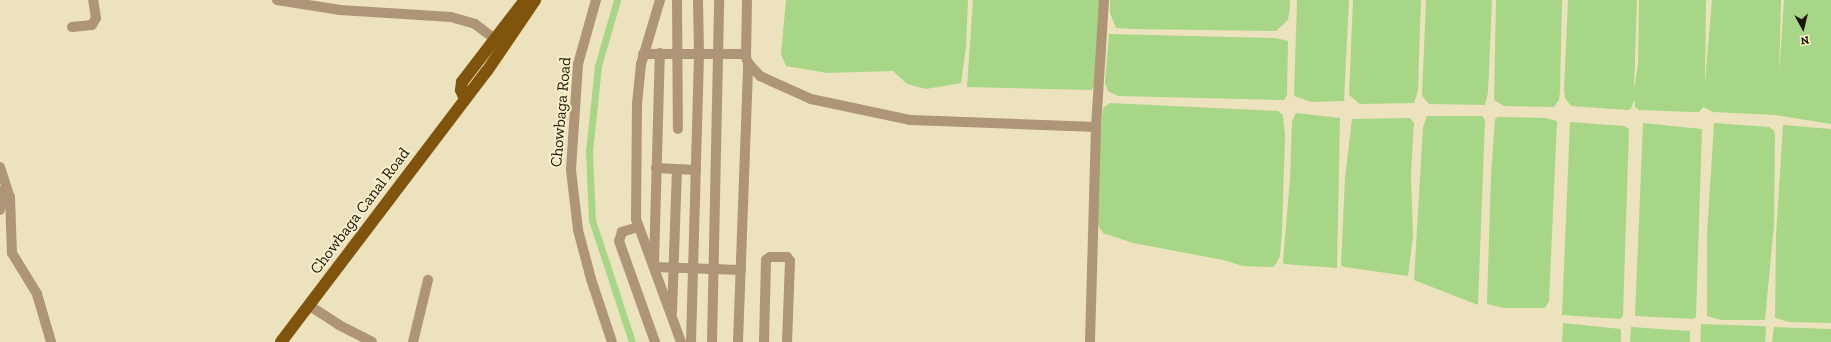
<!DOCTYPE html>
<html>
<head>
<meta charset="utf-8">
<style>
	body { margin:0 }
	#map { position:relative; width:1831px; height:342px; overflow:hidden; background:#ede2be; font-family:"Zilla Slab",serif }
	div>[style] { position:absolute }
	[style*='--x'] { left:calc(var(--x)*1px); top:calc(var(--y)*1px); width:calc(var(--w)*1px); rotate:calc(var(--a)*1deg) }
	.water>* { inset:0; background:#a8d687; transform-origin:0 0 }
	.canal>* { height:7px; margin:-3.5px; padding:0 3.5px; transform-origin:3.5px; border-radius:3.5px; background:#a8d687 }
	.minor>* { height:10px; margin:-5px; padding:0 5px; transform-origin:5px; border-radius:5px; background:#ae9577 }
	.major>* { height:12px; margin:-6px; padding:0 6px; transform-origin:6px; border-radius:6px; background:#80540d }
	span { translate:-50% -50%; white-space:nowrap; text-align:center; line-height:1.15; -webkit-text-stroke:4px #faefcb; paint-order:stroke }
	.street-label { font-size:16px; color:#1a1609 }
	.north { position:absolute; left:1783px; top:8px; width:40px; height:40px; -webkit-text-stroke:3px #faefcb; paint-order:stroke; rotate:172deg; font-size:11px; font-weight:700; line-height:16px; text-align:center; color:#1a1609 }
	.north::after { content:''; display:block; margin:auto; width:14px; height:18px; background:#1a1609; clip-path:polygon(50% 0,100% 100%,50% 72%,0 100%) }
</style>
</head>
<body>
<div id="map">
	<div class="water">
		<div style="clip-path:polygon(786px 0,968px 0,966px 47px,961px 83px,926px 89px,907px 84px,893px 71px,827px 73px,786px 66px,781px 54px)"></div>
		<div style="clip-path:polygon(973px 0,1100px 0,1096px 82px,1092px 90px,967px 87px)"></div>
		<div style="clip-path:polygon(1110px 0,1290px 0,1290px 6px,1288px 20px,1276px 31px,1132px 29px,1116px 28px,1110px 13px)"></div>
		<div style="clip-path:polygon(1297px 0,1349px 0,1344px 101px,1312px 102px,1294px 96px)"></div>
		<div style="clip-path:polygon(1353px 0,1421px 0,1418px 90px,1414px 103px,1360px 104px,1349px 95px)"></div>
		<div style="clip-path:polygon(1426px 0,1492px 0,1488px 93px,1485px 105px,1429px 104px,1422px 96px)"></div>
		<div style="clip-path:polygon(1496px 0,1562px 0,1560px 92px,1559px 100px,1554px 107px,1504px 106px,1494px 100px)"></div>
		<div style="clip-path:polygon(1568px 0,1637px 0,1634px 89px,1638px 65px,1639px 0,1706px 0,1705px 82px,1712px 0,1781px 0,1779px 75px,1784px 0,1831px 0,1831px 124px,1775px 115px,1713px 112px,1703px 107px,1699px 112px,1692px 112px,1639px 110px,1635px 107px,1634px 100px,1631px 109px,1628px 110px,1571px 106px,1565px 98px,1564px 89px)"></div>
		<div style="clip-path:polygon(1109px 34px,1275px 38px,1288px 41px,1287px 95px,1284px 100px,1118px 96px,1108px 91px,1105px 83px)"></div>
		<div style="clip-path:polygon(1110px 103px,1278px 111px,1283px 115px,1285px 136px,1282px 232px,1280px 256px,1276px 264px,1273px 267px,1243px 266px,1223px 260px,1133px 243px,1103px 233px,1099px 227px,1097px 218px,1100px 139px,1103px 108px)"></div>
		<div style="clip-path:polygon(1296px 113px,1340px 118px,1337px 268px,1284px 264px,1283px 261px,1290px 179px,1292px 121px)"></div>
		<div style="clip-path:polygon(1427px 116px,1482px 116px,1485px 120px,1478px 305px,1414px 280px,1423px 127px)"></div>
		<div style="clip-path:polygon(1498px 117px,1545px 118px,1557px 121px,1549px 301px,1545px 308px,1504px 308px,1487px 304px,1491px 175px,1495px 119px)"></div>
		<div style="clip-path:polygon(1410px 118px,1414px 123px,1411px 175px,1413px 236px,1408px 276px,1344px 267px,1341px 265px,1345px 178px,1352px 119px)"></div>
		<div style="clip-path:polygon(1570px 122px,1624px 126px,1629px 129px,1623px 316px,1620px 319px,1562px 315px)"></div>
		<div style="clip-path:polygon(1643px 123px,1702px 129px,1696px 317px,1693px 319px,1635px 316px)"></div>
		<div style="clip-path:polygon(1714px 123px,1769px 127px,1774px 130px,1775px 136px,1774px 224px,1765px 320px,1721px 320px,1707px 316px,1707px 234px)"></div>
		<div style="clip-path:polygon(1783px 125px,1831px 129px,1831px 323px,1789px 322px,1775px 318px,1776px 236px)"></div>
		<div style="clip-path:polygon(1563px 323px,1621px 329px,1621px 342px,1562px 342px)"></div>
		<div style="left:1701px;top:324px;width:65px;height:18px;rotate:2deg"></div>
		<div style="clip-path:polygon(1631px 327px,1690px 331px,1690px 342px,1630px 342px)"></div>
		<div style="clip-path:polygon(1774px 327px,1831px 329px,1831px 342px,1772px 342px)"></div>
	</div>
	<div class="canal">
		<div style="--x:617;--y:0;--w:69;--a:106.1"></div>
		<div style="--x:598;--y:66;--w:86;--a:96"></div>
		<div style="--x:589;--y:152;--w:68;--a:87.5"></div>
		<div style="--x:592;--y:220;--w:128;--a:71.8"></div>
	</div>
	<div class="minor">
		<div style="--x:277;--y:0;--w:64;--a:9"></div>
		<div style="--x:340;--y:10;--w:111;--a:3.6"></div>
		<div style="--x:451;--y:17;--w:25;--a:16"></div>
		<div style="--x:475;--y:24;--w:31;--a:37"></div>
		<div style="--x:596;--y:0;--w:66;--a:105.7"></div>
		<div style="--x:578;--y:64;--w:106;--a:93.8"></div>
		<div style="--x:571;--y:170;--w:60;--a:83.3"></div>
		<div style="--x:578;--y:230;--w:51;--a:75.1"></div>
		<div style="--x:591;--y:279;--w:66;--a:71.6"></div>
		<div style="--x:660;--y:0;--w:67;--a:106.5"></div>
		<div style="--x:641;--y:64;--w:40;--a:95.7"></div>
		<div style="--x:637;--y:104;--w:115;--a:90.5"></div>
		<div style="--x:636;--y:219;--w:131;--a:69.9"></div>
		<div style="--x:677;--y:0;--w:129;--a:89.6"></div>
		<div style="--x:747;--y:0;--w:57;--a:91"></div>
		<div style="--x:746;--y:57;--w:6;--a:72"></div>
		<div style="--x:748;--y:63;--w:18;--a:47"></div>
		<div style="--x:760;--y:76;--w:56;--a:24.3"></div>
		<div style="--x:811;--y:99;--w:102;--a:11.9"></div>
		<div style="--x:911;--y:120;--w:185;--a:2.2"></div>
		<div style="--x:72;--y:27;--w:20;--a:-6"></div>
		<div style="--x:92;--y:25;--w:8;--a:-60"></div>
		<div style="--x:96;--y:18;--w:18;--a:-99"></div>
		<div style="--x:643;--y:54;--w:103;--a:0"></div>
		<div style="--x:0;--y:167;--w:32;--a:72"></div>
		<div style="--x:10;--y:197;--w:56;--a:88"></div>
		<div style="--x:12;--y:253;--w:48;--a:58.6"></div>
		<div style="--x:37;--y:294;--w:50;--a:73.7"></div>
		<div style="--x:656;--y:168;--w:40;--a:2.9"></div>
		<div style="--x:0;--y:191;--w:5;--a:68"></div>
		<div style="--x:2;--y:196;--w:8;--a:7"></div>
		<div style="--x:0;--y:210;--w:14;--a:-82"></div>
		<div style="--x:638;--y:227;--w:17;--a:163"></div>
		<div style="--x:622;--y:232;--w:9;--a:108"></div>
		<div style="--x:619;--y:241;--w:107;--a:70.4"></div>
		<div style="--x:654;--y:263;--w:210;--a:-88.4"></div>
		<div style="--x:654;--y:267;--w:87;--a:2"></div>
		<div style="--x:310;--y:306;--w:35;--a:33"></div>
		<div style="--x:339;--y:325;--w:37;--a:27"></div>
		<div style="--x:672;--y:312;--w:143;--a:-88"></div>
		<div style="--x:413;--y:342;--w:64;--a:-76.4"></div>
		<div style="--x:691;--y:342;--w:289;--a:-88.4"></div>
		<div style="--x:699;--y:53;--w:53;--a:-91.1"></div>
		<div style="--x:712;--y:342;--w:342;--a:-88.8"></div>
		<div style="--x:738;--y:342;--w:279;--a:-87.9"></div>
		<div style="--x:764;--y:342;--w:82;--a:-88.6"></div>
		<div style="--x:766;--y:260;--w:5;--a:-37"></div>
		<div style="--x:770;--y:257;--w:17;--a:0"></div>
		<div style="--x:787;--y:257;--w:5;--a:53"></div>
		<div style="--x:790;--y:261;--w:81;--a:92.1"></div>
		<div style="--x:1090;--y:342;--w:215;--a:-88.4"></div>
		<div style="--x:1096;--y:127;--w:127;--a:-86.4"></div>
	</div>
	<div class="major">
		<div style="--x:465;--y:99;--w:10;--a:-114"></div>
		<div style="--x:461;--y:90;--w:8;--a:-83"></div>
		<div style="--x:462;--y:82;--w:103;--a:-52.5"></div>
		<div style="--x:281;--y:342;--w:340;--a:-52.8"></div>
		<div style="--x:487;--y:71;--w:86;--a:-55.9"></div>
	</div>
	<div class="street-label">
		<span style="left:561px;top:112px;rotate:-85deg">Chowbaga Road</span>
		<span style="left:360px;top:211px;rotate:-53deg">Chowbaga Canal Road</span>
	</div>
	<div class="north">N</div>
</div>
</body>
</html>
